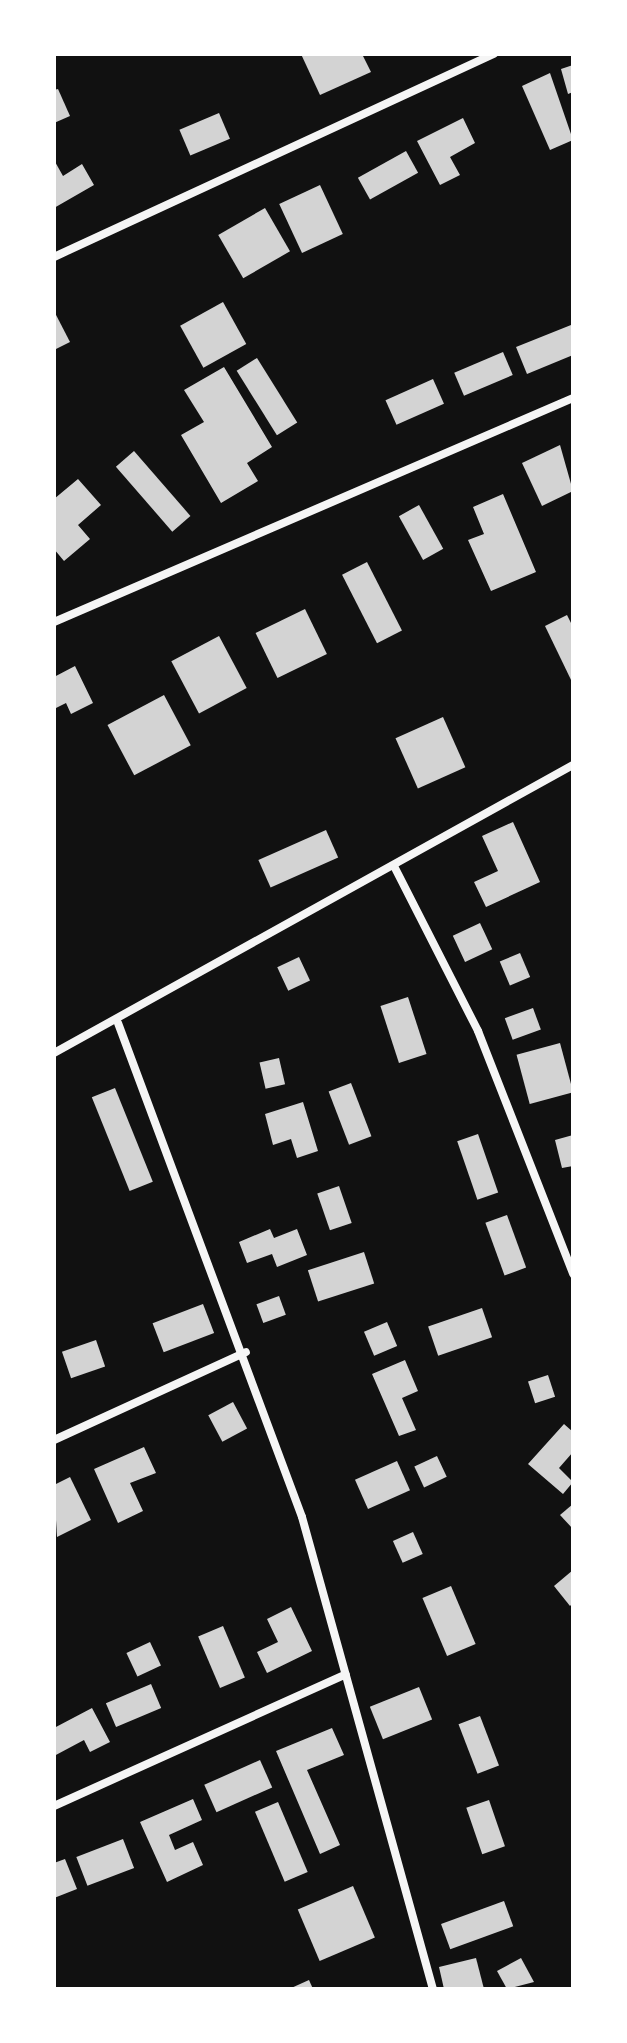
<!DOCTYPE html>
<html>
<head>
<meta charset="utf-8">
<style>
	body { margin:0 }
	#map { position:relative; width:627px; height:2043px; overflow:hidden; background:#111; font-family:Helvetica,sans-serif }
	div>[style] { position:absolute }
	[style*='--x'] { left:calc(var(--x)*1px); top:calc(var(--y)*1px); width:calc(var(--w)*1px); rotate:calc(var(--a)*1deg) }
	.building>* { inset:0; background:#d3d3d3; transform-origin:0 0 }
	.minor>* { height:8px; margin:-4px; padding:0 4px; transform-origin:4px; border-radius:4px; background:#f5f5f5 }
	span { translate:-50% -50%; white-space:nowrap; text-align:center; line-height:1.15; -webkit-text-stroke:8px #fff; paint-order:stroke }
	.frame { position:absolute; inset:0; border:56px solid #fff; pointer-events:none }
</style>
</head>
<body>
<div id="map">
	<div class="building">
		<div style="clip-path:polygon(301px 54px,362px 54px,371px 72px,320px 95px)"></div>
		<div style="clip-path:polygon(573px 65px,573px 92px,568px 94px,561px 69px)"></div>
		<div style="clip-path:polygon(550px 73px,573px 140px,550px 150px,522px 86px)"></div>
		<div style="clip-path:polygon(58px 89px,70px 116px,54px 123px,54px 90px)"></div>
		<div style="left:219px;top:113px;width:28px;height:43px;rotate:67deg"></div>
		<div style="clip-path:polygon(463px 118px,475px 143px,450px 157px,460px 175px,440px 185px,417px 141px)"></div>
		<div style="left:406px;top:151px;width:25px;height:55px;rotate:61deg"></div>
		<div style="clip-path:polygon(54px 160px,63px 176px,82px 164px,94px 185px,54px 208px)"></div>
		<div style="left:320px;top:185px;width:54px;height:45px;rotate:65deg"></div>
		<div style="left:265px;top:208px;width:50px;height:54px;rotate:60deg"></div>
		<div style="left:223px;top:302px;width:48px;height:49px;rotate:61deg"></div>
		<div style="clip-path:polygon(54px 311px,70px 342px,54px 350px)"></div>
		<div style="clip-path:polygon(571px 325px,573px 355px,527px 374px,516px 347px)"></div>
		<div style="left:503px;top:352px;width:25px;height:53px;rotate:67deg"></div>
		<div style="left:257px;top:358px;width:76px;height:24px;rotate:58deg"></div>
		<div style="clip-path:polygon(224px 367px,272px 447px,247px 463px,258px 481px,221px 503px,181px 435px,204px 422px,184px 390px)"></div>
		<div style="left:433px;top:379px;width:27px;height:52px;rotate:66deg"></div>
		<div style="clip-path:polygon(560px 445px,573px 491px,542px 506px,522px 463px)"></div>
		<div style="left:134px;top:451px;width:86px;height:24px;rotate:49deg"></div>
		<div style="clip-path:polygon(78px 479px,101px 505px,78px 525px,90px 539px,64px 561px,54px 549px,54px 499px)"></div>
		<div style="clip-path:polygon(503px 494px,536px 572px,491px 591px,468px 540px,484px 534px,473px 507px)"></div>
		<div style="left:419px;top:505px;width:50px;height:23px;rotate:61deg"></div>
		<div style="left:367px;top:562px;width:77px;height:28px;rotate:63deg"></div>
		<div style="left:305px;top:609px;width:50px;height:55px;rotate:64deg"></div>
		<div style="clip-path:polygon(567px 615px,573px 627px,573px 684px,545px 626px)"></div>
		<div style="left:219px;top:636px;width:59px;height:54px;rotate:62deg"></div>
		<div style="clip-path:polygon(75px 666px,93px 703px,71px 714px,66px 703px,54px 709px,54px 677px)"></div>
		<div style="left:164px;top:695px;width:57px;height:64px;rotate:62deg"></div>
		<div style="left:443px;top:717px;width:55px;height:52px;rotate:66deg"></div>
		<div style="clip-path:polygon(513px 822px,540px 882px,486px 907px,474px 882px,498px 871px,482px 836px)"></div>
		<div style="left:326px;top:830px;width:30px;height:74px;rotate:66deg"></div>
		<div style="left:480px;top:923px;width:29px;height:30px;rotate:65deg"></div>
		<div style="left:520px;top:953px;width:26px;height:22px;rotate:67deg"></div>
		<div style="left:299px;top:957px;width:26px;height:24px;rotate:65deg"></div>
		<div style="left:408px;top:997px;width:60px;height:29px;rotate:72deg"></div>
		<div style="left:533px;top:1008px;width:23px;height:30px;rotate:70deg"></div>
		<div style="left:560px;top:1043px;width:51px;height:45px;rotate:75deg"></div>
		<div style="left:279px;top:1058px;width:27px;height:20px;rotate:77deg"></div>
		<div style="left:351px;top:1083px;width:57px;height:24px;rotate:69deg"></div>
		<div style="left:115px;top:1088px;width:101px;height:25px;rotate:68deg"></div>
		<div style="clip-path:polygon(303px 1102px,318px 1151px,297px 1158px,291px 1139px,273px 1145px,265px 1114px)"></div>
		<div style="left:478px;top:1134px;width:62px;height:22px;rotate:71deg"></div>
		<div style="clip-path:polygon(573px 1135px,573px 1166px,562px 1168px,555px 1140px)"></div>
		<div style="left:339px;top:1186px;width:39px;height:23px;rotate:71deg"></div>
		<div style="left:507px;top:1215px;width:56px;height:23px;rotate:70deg"></div>
		<div style="clip-path:polygon(270px 1229px,274px 1238px,297px 1229px,307px 1255px,277px 1267px,272px 1254px,247px 1263px,239px 1242px)"></div>
		<div style="left:364px;top:1252px;width:33px;height:59px;rotate:72deg"></div>
		<div style="left:279px;top:1296px;width:20px;height:24px;rotate:70deg"></div>
		<div style="left:203px;top:1304px;width:31px;height:54px;rotate:69deg"></div>
		<div style="left:482px;top:1308px;width:31px;height:57px;rotate:71deg"></div>
		<div style="left:387px;top:1322px;width:26px;height:25px;rotate:67deg"></div>
		<div style="left:96px;top:1340px;width:28px;height:36px;rotate:71deg"></div>
		<div style="clip-path:polygon(405px 1360px,418px 1391px,402px 1398px,416px 1430px,399px 1436px,372px 1374px)"></div>
		<div style="left:548px;top:1375px;width:23px;height:21px;rotate:72deg"></div>
		<div style="left:233px;top:1402px;width:30px;height:28px;rotate:62deg"></div>
		<div style="clip-path:polygon(564px 1424px,573px 1432px,573px 1452px,559px 1468px,573px 1482px,563px 1494px,528px 1464px)"></div>
		<div style="clip-path:polygon(144px 1447px,156px 1473px,130px 1483px,143px 1511px,118px 1523px,94px 1469px)"></div>
		<div style="left:437px;top:1456px;width:23px;height:25px;rotate:65deg"></div>
		<div style="left:397px;top:1461px;width:32px;height:46px;rotate:66deg"></div>
		<div style="clip-path:polygon(70px 1477px,91px 1520px,57px 1537px,54px 1485px)"></div>
		<div style="clip-path:polygon(573px 1504px,573px 1529px,560px 1515px)"></div>
		<div style="left:413px;top:1532px;width:24px;height:22px;rotate:66deg"></div>
		<div style="clip-path:polygon(573px 1570px,573px 1603px,570px 1606px,554px 1586px)"></div>
		<div style="left:451px;top:1586px;width:63px;height:31px;rotate:67deg"></div>
		<div style="clip-path:polygon(291px 1607px,312px 1651px,267px 1673px,257px 1652px,278px 1642px,267px 1619px)"></div>
		<div style="left:223px;top:1626px;width:56px;height:27px;rotate:67deg"></div>
		<div style="left:150px;top:1642px;width:26px;height:26px;rotate:65deg"></div>
		<div style="left:151px;top:1684px;width:26px;height:49px;rotate:67deg"></div>
		<div style="left:419px;top:1687px;width:35px;height:53px;rotate:68deg"></div>
		<div style="clip-path:polygon(92px 1708px,110px 1742px,90px 1752px,84px 1740px,54px 1756px,54px 1728px)"></div>
		<div style="left:480px;top:1716px;width:53px;height:23px;rotate:69deg"></div>
		<div style="clip-path:polygon(332px 1728px,344px 1755px,307px 1770px,340px 1845px,320px 1854px,276px 1751px)"></div>
		<div style="left:260px;top:1760px;width:30px;height:61px;rotate:66deg"></div>
		<div style="clip-path:polygon(193px 1799px,202px 1820px,169px 1835px,175px 1850px,193px 1842px,203px 1865px,167px 1882px,140px 1822px)"></div>
		<div style="left:489px;top:1800px;width:49px;height:24px;rotate:71deg"></div>
		<div style="left:278px;top:1802px;width:76px;height:25px;rotate:67deg"></div>
		<div style="left:123px;top:1839px;width:31px;height:50px;rotate:69deg"></div>
		<div style="clip-path:polygon(65px 1859px,77px 1889px,54px 1898px,54px 1863px)"></div>
		<div style="left:353px;top:1886px;width:56px;height:60px;rotate:67deg"></div>
		<div style="left:504px;top:1901px;width:27px;height:67px;rotate:70deg"></div>
		<div style="clip-path:polygon(476px 1958px,484px 1989px,444px 1989px,439px 1967px)"></div>
		<div style="clip-path:polygon(521px 1958px,534px 1982px,507px 1989px,497px 1971px)"></div>
		<div style="clip-path:polygon(309px 1980px,313px 1989px,289px 1989px)"></div>
	</div>
	<div class="minor">
		<div style="--x:54;--y:257;--w:485;--a:-24.8"></div>
		<div style="--x:54;--y:622;--w:565;--a:-23.34"></div>
		<div style="--x:395;--y:868;--w:183;--a:63"></div>
		<div style="--x:478;--y:1031;--w:261;--a:68.6"></div>
		<div style="--x:118;--y:1023;--w:527;--a:69.57"></div>
		<div style="--x:302;--y:1517;--w:490;--a:74.5"></div>
		<div style="--x:54;--y:1053;--w:594;--a:-29.03"></div>
		<div style="--x:54;--y:1440;--w:211;--a:-24.6"></div>
		<div style="--x:54;--y:1806;--w:320;--a:-24.3"></div>
	</div>
	<div class="frame"></div>
</div>
</body>
</html>
